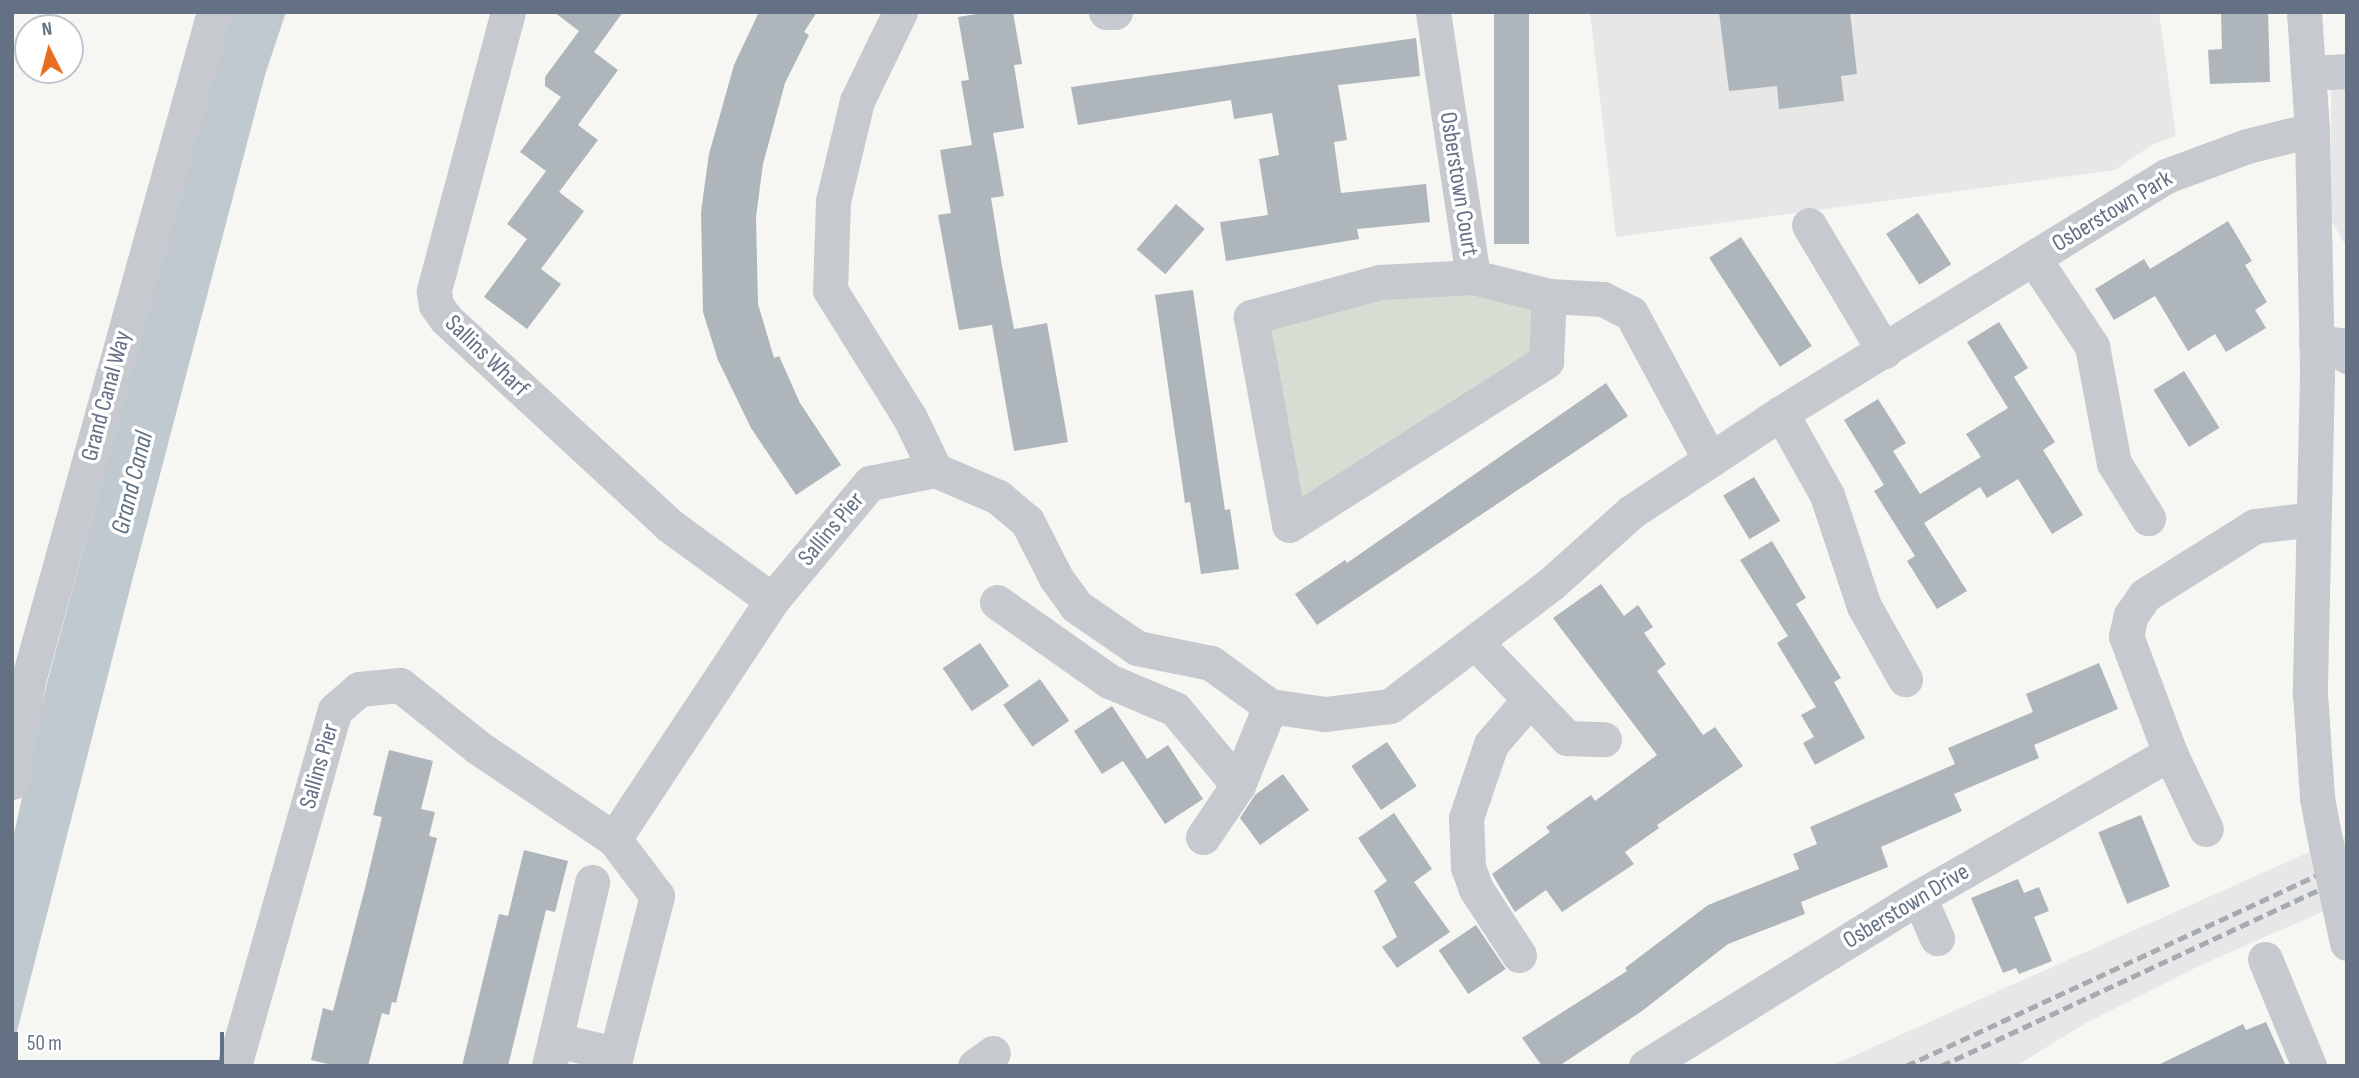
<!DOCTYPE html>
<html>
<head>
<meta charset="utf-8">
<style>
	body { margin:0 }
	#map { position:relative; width:2359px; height:1078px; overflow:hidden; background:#f6f6f3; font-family:"Sofia Sans Condensed",sans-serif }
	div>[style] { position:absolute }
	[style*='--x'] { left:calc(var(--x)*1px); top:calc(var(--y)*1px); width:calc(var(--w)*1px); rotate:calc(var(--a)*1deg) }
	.built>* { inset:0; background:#e6e7e6 }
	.green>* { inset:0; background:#d6ded4 }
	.water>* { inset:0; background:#c0c9cf }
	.building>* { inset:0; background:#aeb5bb; transform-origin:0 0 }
	.minor>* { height:35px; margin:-17.5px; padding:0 17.5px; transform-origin:17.5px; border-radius:17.5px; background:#c6c9cd }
	.rail>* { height:5px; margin-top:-2.5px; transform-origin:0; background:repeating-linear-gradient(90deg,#a6aab1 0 10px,transparent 0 15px) }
	.minor-bridge>* { height:35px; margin:-17.5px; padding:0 17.5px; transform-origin:17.5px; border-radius:17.5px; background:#c6c9cd }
	span { translate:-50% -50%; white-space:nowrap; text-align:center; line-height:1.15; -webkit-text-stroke:7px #fff; paint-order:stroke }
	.street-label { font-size:24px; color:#647185 }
	.water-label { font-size:26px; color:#5f7382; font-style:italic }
	.frame { position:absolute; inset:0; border:14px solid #647185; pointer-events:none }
	.north { position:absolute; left:14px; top:14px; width:70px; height:70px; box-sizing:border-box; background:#fff; border:2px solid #c1c6ce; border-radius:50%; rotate:354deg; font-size:19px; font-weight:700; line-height:28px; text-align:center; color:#647185 }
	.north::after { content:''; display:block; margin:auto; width:24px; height:32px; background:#ea6e1f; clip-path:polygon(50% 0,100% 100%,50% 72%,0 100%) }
	.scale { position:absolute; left:14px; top:1032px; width:210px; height:32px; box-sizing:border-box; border:4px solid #647185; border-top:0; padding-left:9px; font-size:21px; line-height:24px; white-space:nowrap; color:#647185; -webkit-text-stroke:5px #fff; paint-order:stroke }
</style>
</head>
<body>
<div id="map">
	<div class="built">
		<div style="clip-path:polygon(1590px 12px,2159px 12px,2176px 136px,2153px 144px,2115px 170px,1616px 237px)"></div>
		<div style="clip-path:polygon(2331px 79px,2347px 79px,2347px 248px,2331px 220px)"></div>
		<div style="clip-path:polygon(2347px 835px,2347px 901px,2203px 964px,2084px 1024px,2016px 1066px,1831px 1066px)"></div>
	</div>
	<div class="green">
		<div style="clip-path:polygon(1464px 281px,1551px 304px,1540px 365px,1292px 518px,1258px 319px)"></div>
	</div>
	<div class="water">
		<div style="clip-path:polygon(230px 12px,286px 12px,265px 75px,132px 581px,12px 1051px,12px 843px,47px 683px)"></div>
	</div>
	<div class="building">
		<div style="clip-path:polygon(554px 12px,623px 12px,594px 52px,618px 70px,578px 125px,598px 140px,559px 192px,584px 211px,541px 269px,561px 284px,527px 329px,484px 297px,527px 239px,507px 224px,546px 171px,520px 152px,561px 97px,545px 86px,545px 77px,579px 31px)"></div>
		<div style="clip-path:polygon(759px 12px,817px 12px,804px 32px,809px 35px,785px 83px,763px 164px,756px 217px,758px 304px,774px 358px,779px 356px,800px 403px,841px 465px,796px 495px,751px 428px,718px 360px,703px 312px,701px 212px,709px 154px,734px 65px)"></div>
		<div style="clip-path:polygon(989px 12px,1013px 12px,1022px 64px,1014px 65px,1024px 128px,993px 133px,1004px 196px,991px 198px,1002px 266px,1014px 329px,1047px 323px,1068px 442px,1014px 451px,992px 325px,959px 330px,938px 215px,951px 213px,940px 150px,972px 145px,961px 81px,969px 80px,958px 17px)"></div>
		<div style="left:1494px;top:12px;width:35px;height:232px"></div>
		<div style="clip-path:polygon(1719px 12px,1850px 12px,1857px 74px,1841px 76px,1844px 101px,1779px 109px,1777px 86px,1729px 91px)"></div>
		<div style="clip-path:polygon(2228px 12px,2268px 12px,2270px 82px,2210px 84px,2208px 50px,2222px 49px,2221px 14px)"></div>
		<div style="clip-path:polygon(1416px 38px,1420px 76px,1338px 85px,1347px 140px,1334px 142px,1341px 193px,1426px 184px,1430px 222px,1357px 229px,1359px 239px,1226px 261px,1220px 222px,1268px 215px,1259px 159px,1279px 155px,1272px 113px,1234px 119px,1231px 100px,1078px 125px,1071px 87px)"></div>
		<div style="left:1176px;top:204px;width:38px;height:60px;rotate:41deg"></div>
		<div style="left:1918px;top:213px;width:61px;height:38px;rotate:57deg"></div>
		<div style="clip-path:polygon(2228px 221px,2252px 261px,2245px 265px,2267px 302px,2255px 310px,2266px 328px,2226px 352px,2215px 334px,2188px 351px,2155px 296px,2114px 320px,2095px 289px,2144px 259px,2150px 269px)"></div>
		<div style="left:1741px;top:237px;width:130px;height:38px;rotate:57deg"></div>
		<div style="clip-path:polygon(1193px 290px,1225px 510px,1230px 509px,1239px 569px,1201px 574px,1190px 502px,1185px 503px,1155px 295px)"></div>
		<div style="clip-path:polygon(1999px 322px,2028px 368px,2014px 377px,2055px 442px,2043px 450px,2083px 515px,2052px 534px,2018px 479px,1987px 498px,1980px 487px,1924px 523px,1967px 591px,1937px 609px,1907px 561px,1915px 556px,1874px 491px,1884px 485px,1844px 420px,1878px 399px,1906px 443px,1893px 451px,1920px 494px,1981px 457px,1966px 434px,2008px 408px,1967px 342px)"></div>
		<div style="left:2184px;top:371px;width:67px;height:36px;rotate:58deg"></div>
		<div style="clip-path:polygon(1606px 383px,1628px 416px,1317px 625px,1295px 594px,1345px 560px,1347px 563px)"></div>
		<div style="left:1754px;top:477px;width:51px;height:36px;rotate:59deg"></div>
		<div style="clip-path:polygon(1772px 541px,1806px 598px,1796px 604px,1841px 678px,1834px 682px,1865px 738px,1815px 765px,1803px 743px,1814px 737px,1801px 715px,1816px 707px,1777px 643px,1788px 636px,1740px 560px)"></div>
		<div style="clip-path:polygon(1601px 584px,1624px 616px,1638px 605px,1653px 627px,1644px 633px,1666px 664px,1657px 671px,1703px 735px,1715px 727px,1743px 766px,1657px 825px,1659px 828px,1625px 852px,1634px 864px,1562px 912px,1546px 890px,1515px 912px,1492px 874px,1550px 832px,1546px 827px,1591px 795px,1595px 801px,1657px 755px,1553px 618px)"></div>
		<div style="left:980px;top:643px;width:52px;height:45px;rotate:56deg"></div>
		<div style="clip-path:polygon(2099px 663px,2118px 709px,2034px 745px,2039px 758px,1954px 794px,1962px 811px,1881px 847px,1888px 867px,1801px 902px,1805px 914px,1728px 944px,1642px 1011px,1559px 1066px,1542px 1066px,1522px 1038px,1627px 971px,1625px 968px,1708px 905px,1799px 869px,1793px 854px,1817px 844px,1810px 827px,1955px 764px,1948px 748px,2033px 712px,2026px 694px)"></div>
		<div style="left:1040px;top:679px;width:51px;height:45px;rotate:55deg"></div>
		<div style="clip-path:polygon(1112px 706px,1147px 759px,1168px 745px,1203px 799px,1165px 824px,1123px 761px,1102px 774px,1074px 731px)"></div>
		<div style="left:1387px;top:742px;width:53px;height:43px;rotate:56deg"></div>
		<div style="clip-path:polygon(389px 750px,433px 761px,421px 809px,435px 812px,429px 836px,437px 838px,396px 1003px,392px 1002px,389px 1015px,382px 1013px,368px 1066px,336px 1066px,311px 1060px,323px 1008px,333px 1011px,365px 888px,382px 817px,373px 815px)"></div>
		<div style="clip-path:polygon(1283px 774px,1309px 810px,1260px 845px,1240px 818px,1255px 795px)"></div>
		<div style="clip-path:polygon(1394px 813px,1432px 869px,1414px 882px,1450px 932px,1397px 968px,1382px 947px,1397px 937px,1374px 891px,1387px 881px,1358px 838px)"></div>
		<div style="left:2141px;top:815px;width:77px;height:46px;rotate:68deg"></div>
		<div style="clip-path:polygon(524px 850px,568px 861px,555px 912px,546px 910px,508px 1066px,462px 1066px,499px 914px,508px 916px)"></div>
		<div style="clip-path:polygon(2018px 879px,2024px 893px,2039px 887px,2049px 911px,2034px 917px,2052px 961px,2019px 974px,2016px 968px,2003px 973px,1971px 898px)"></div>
		<div style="left:1476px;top:925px;width:53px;height:45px;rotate:56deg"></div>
		<div style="clip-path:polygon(2266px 1022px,2286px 1066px,2156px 1066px,2243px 1024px,2246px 1030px)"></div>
	</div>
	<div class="minor">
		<div style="--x:508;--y:12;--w:289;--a:104.9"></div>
		<div style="--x:434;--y:291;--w:14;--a:82"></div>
		<div style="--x:436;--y:305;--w:17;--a:54"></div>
		<div style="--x:446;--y:319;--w:304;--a:42.7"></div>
		<div style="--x:669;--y:525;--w:127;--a:36.1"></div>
		<div style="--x:900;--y:12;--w:99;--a:115.8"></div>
		<div style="--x:857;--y:101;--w:103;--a:103.5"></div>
		<div style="--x:833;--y:201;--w:89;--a:91.9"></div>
		<div style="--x:830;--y:290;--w:151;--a:58"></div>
		<div style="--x:910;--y:418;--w:58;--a:64.3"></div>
		<div style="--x:1106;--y:12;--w:9;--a:0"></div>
		<div style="--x:1433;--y:12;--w:268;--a:81.4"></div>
		<div style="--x:1473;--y:277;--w:78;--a:14"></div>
		<div style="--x:1549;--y:296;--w:54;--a:3.2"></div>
		<div style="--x:1603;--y:299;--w:31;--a:27"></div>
		<div style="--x:1631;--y:313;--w:167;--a:61.7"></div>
		<div style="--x:2304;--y:12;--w:118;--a:86.1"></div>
		<div style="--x:2312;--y:130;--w:245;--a:88.8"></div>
		<div style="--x:2317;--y:375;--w:319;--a:91.3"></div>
		<div style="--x:2310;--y:694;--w:104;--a:86.1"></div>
		<div style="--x:2317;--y:798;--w:48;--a:79.2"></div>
		<div style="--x:2308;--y:73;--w:39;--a:-3"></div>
		<div style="--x:1809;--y:225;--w:147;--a:59.2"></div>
		<div style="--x:2034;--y:259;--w:105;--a:56.3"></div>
		<div style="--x:2092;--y:346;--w:119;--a:79.4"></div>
		<div style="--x:2114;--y:463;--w:65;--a:58.3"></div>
		<div style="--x:1473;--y:277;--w:93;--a:176.9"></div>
		<div style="--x:1380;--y:282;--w:134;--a:164.8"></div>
		<div style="--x:1251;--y:317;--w:211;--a:79.6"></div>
		<div style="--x:1289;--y:525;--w:305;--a:-32.5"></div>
		<div style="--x:1546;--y:361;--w:65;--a:-87.4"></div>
		<div style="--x:2316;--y:342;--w:25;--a:7"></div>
		<div style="--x:2341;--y:345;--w:13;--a:61"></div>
		<div style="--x:1781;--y:413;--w:94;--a:60.7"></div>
		<div style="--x:1827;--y:495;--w:117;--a:71.6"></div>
		<div style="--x:1864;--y:606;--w:84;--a:60.7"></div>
		<div style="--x:935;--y:470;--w:69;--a:23.2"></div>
		<div style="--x:998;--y:497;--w:38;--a:40"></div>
		<div style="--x:1027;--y:521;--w:64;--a:63"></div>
		<div style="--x:1056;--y:578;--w:34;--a:54"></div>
		<div style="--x:1076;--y:606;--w:74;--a:34.5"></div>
		<div style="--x:1137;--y:648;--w:76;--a:11.5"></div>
		<div style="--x:1211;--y:663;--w:73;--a:36.1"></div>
		<div style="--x:1270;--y:706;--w:56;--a:8.3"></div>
		<div style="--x:1325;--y:714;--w:65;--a:-7"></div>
		<div style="--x:1390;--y:706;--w:203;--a:-37.2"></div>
		<div style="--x:1552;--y:583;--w:106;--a:-41.9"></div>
		<div style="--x:1631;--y:512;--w:180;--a:-33.4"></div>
		<div style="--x:1781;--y:413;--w:452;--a:-31.6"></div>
		<div style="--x:2166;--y:176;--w:86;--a:-20.3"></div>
		<div style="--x:2247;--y:146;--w:67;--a:-13.8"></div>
		<div style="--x:997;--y:602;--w:137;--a:35.2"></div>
		<div style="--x:1109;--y:681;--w:72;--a:23"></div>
		<div style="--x:1175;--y:709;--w:99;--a:50.3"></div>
		<div style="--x:1476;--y:643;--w:132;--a:46.2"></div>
		<div style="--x:1567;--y:738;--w:37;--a:2"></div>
		<div style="--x:2170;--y:753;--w:84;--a:64.7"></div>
		<div style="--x:12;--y:782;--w:102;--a:-81"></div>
		<div style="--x:28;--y:681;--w:694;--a:-74.46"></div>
		<div style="--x:1203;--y:837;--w:63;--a:-56.1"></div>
		<div style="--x:1238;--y:785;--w:85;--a:-67.9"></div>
		<div style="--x:1919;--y:897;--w:45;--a:66.3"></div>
		<div style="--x:2339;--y:905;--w:39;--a:78"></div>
		<div style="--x:1519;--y:955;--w:79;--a:-123.1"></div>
		<div style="--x:1476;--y:889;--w:23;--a:-110"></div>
		<div style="--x:1468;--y:867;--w:49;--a:-92.3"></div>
		<div style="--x:1466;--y:818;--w:78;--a:-71.3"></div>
		<div style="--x:1491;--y:744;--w:58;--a:-49.2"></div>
		<div style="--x:2265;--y:959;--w:116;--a:67.6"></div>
		<div style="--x:555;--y:1040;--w:63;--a:12.9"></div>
		<div style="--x:234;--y:1066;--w:370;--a:-74.2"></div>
		<div style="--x:335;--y:710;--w:32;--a:-41"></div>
		<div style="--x:359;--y:689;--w:41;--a:-5.6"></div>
		<div style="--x:400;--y:685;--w:101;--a:38.6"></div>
		<div style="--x:479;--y:748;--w:163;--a:34"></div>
		<div style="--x:614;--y:839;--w:287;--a:-56.5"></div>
		<div style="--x:772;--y:600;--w:153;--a:-50.1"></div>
		<div style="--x:870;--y:483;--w:66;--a:-11.3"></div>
		<div style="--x:549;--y:1066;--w:189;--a:-76.8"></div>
		<div style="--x:613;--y:1066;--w:176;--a:-75.5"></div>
		<div style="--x:657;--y:896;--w:71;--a:-127"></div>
		<div style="--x:975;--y:1066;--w:22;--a:-36"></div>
		<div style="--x:1646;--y:1066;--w:321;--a:-31.8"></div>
		<div style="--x:1919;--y:897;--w:289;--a:-29.8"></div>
		<div style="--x:2170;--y:753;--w:125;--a:-110.6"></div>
		<div style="--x:2126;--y:636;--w:22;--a:-77"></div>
		<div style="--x:2131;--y:615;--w:24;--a:-55"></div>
		<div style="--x:2145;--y:595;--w:130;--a:-32.1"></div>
		<div style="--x:2255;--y:526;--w:58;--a:-6.9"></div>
	</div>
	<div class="rail">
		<div style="--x:1906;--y:1066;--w:486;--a:-24.9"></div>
		<div style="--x:1941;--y:1066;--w:448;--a:-25"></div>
	</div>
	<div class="minor-bridge">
		<div style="--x:2326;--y:845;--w:61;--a:77.8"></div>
	</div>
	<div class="street-label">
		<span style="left:1459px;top:184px;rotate:81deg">Osberstown Court</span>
		<span style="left:2112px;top:211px;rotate:-31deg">Osberstown Park</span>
		<span style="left:487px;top:356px;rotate:44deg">Sallins Wharf</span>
		<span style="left:106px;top:396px;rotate:-75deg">Grand Canal Way</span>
		<span style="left:831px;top:529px;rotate:-50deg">Sallins Pier</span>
		<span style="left:319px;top:766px;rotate:-74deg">Sallins Pier</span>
		<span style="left:1906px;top:906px;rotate:-31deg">Osberstown Drive</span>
	</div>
	<div class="water-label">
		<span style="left:133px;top:483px;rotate:-76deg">Grand Canal</span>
	</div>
	<div class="frame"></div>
	<div class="north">N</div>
	<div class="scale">50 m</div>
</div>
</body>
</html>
